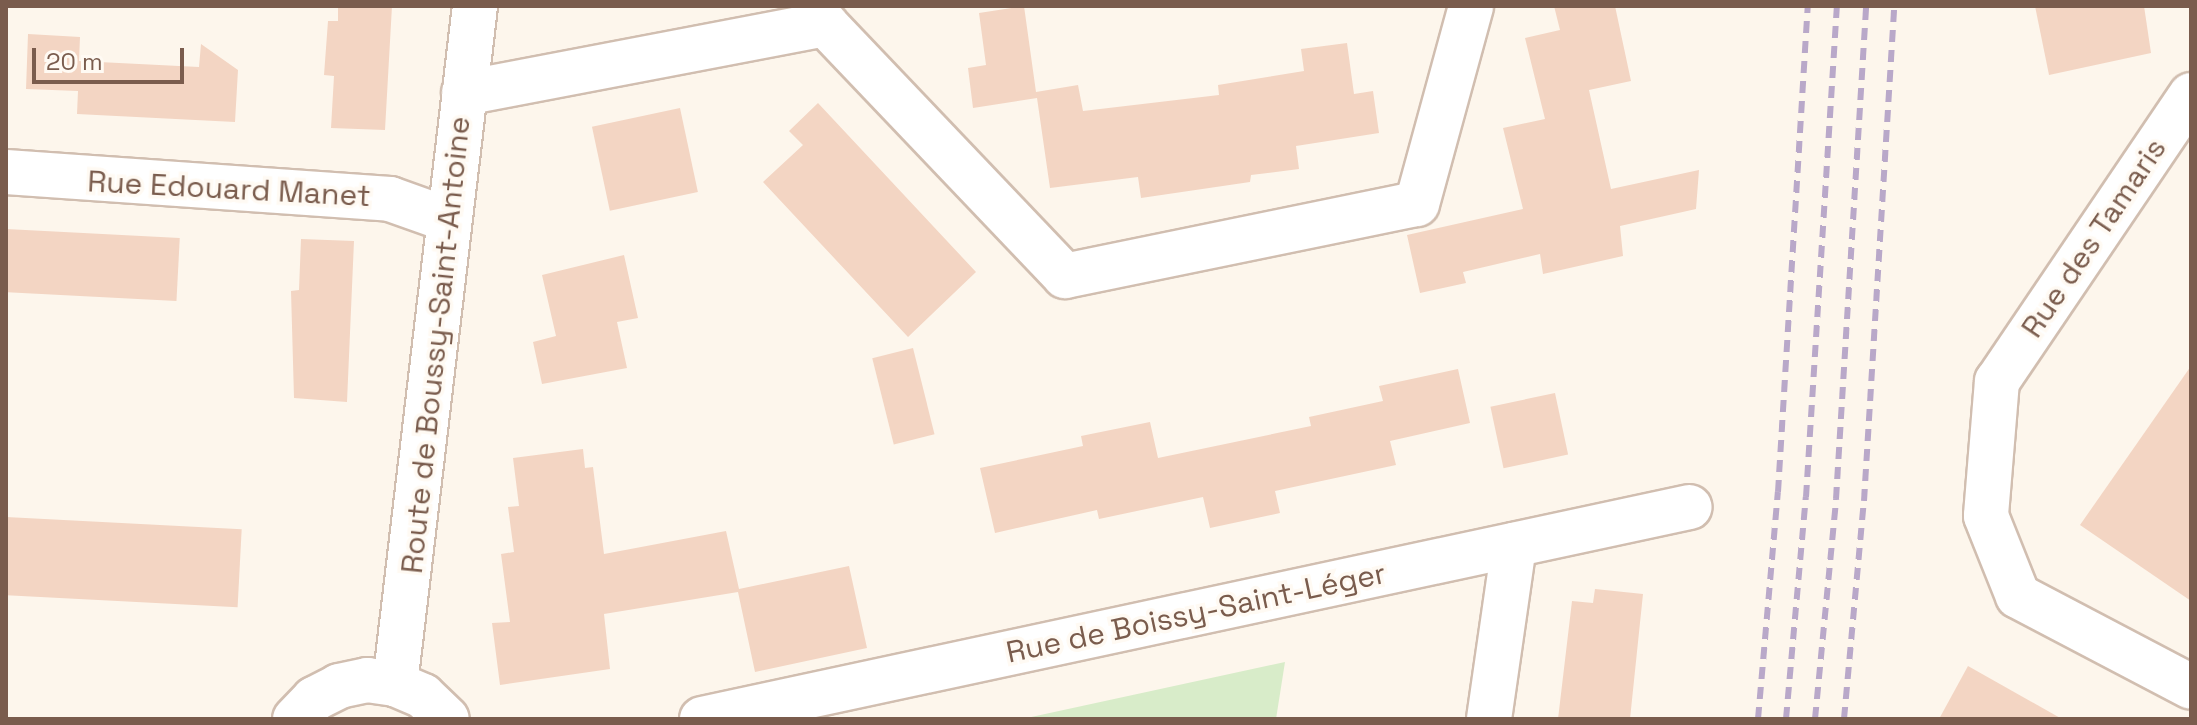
<!DOCTYPE html>
<html>
<head>
<meta charset="utf-8">
<style>
	body { margin:0 }
	#map { position:relative; width:2197px; height:725px; overflow:hidden; background:#fdf6ec; font-family:"Space Grotesk",sans-serif }
	div>[style] { position:absolute }
	[style*='--x'] { left:calc(var(--x)*1px); top:calc(var(--y)*1px); width:calc(var(--w)*1px); rotate:calc(var(--a)*1deg) }
	.green>* { inset:0; background:#d8ecc9 }
	.building>* { inset:0; background:#f3d5c3; transform-origin:0 0 }
	.roads { filter:drop-shadow(2px 0 #d1beb0) drop-shadow(-2px 0 #d1beb0) drop-shadow(0 2px #d1beb0) drop-shadow(0 -2px #d1beb0) }
	.minor>* { height:44px; margin:-22px; padding:0 22px; transform-origin:22px; border-radius:22px; background:#fff }
	.secondary>* { height:44px; margin:-22px; padding:0 22px; transform-origin:22px; border-radius:22px; background:#fff }
	.rail>* { height:6px; margin-top:-3px; transform-origin:0; background:repeating-linear-gradient(90deg,#b9a8c9 0 12px,transparent 0 20px) }
	span { translate:-50% -50%; white-space:nowrap; text-align:center; line-height:1.15; -webkit-text-stroke:7px #fffaf3; paint-order:stroke }
	.street-label { font-size:30px; color:#7a5c4d }
	.frame { position:absolute; inset:0; border:8px solid #7a5c4d; pointer-events:none }
	.scale { position:absolute; left:32px; top:48px; width:152px; height:36px; box-sizing:border-box; border:4px solid #7a5c4d; border-top:0; padding-left:10px; font-size:24px; line-height:28px; white-space:nowrap; color:#7a5c4d; -webkit-text-stroke:6px #fffaf3; paint-order:stroke }
</style>
</head>
<body>
<div id="map">
	<div class="green">
		<div style="clip-path:polygon(1285px 662px,1276px 719px,1022px 719px)"></div>
	</div>
	<div class="building">
		<div style="clip-path:polygon(338px 6px,392px 6px,385px 130px,331px 128px,334px 76px,324px 75px,328px 21px,338px 21px)"></div>
		<div style="clip-path:polygon(1024px 6px,1036px 92px,1078px 85px,1083px 111px,1219px 95px,1218px 85px,1304px 71px,1301px 49px,1347px 43px,1354px 94px,1373px 91px,1379px 133px,1296px 146px,1299px 169px,1251px 175px,1250px 182px,1141px 198px,1138px 177px,1050px 188px,1037px 98px,973px 108px,968px 68px,986px 65px,979px 13px)"></div>
		<div style="clip-path:polygon(1554px 6px,1615px 6px,1631px 81px,1589px 90px,1611px 189px,1699px 170px,1696px 209px,1620px 226px,1623px 256px,1543px 274px,1540px 254px,1463px 272px,1466px 283px,1420px 293px,1407px 235px,1523px 209px,1503px 128px,1545px 119px,1525px 38px,1560px 30px)"></div>
		<div style="clip-path:polygon(2035px 6px,2144px 6px,2151px 53px,2049px 75px)"></div>
		<div style="clip-path:polygon(28px 34px,80px 37px,79px 61px,199px 67px,201px 44px,238px 70px,235px 122px,77px 114px,78px 91px,26px 89px)"></div>
		<div style="clip-path:polygon(818px 103px,976px 272px,908px 337px,763px 182px,803px 145px,789px 131px)"></div>
		<div style="left:680px;top:108px;width:86px;height:90px;rotate:78deg"></div>
		<div style="left:6px;top:229px;width:174px;height:63px;rotate:3deg"></div>
		<div style="clip-path:polygon(301px 239px,354px 241px,347px 402px,294px 398px,291px 291px,299px 290px)"></div>
		<div style="clip-path:polygon(624px 255px,638px 318px,617px 322px,627px 368px,542px 384px,533px 342px,556px 336px,542px 275px)"></div>
		<div style="left:913px;top:348px;width:89px;height:42px;rotate:76deg"></div>
		<div style="clip-path:polygon(2191px 366px,2191px 601px,2080px 525px)"></div>
		<div style="clip-path:polygon(1458px 369px,1470px 423px,1390px 441px,1396px 465px,1275px 491px,1280px 513px,1210px 528px,1203px 497px,1099px 519px,1097px 510px,995px 533px,980px 468px,1083px 446px,1081px 436px,1150px 422px,1158px 458px,1311px 426px,1309px 417px,1383px 401px,1379px 386px)"></div>
		<div style="left:1555px;top:393px;width:63px;height:66px;rotate:78deg"></div>
		<div style="clip-path:polygon(583px 449px,585px 468px,593px 467px,604px 554px,726px 531px,739px 589px,849px 566px,867px 648px,755px 672px,738px 592px,604px 614px,610px 669px,500px 685px,492px 623px,510px 622px,501px 554px,514px 552px,508px 507px,519px 506px,513px 458px)"></div>
		<div style="left:6px;top:517px;width:236px;height:78px;rotate:3deg"></div>
		<div style="clip-path:polygon(1595px 589px,1643px 594px,1630px 719px,1558px 719px,1572px 601px,1593px 603px)"></div>
		<div style="clip-path:polygon(1968px 666px,2062px 719px,1939px 719px)"></div>
	</div>
	<div class="roads">
		<div class="minor">
			<div style="--x:464;--y:93;--w:368;--a:-10.8"></div>
			<div style="--x:825;--y:24;--w:348;--a:46.4"></div>
			<div style="--x:1065;--y:276;--w:359;--a:-11.6"></div>
			<div style="--x:1417;--y:204;--w:205;--a:-74.7"></div>
			<div style="--x:2191;--y:95;--w:346;--a:124.1"></div>
			<div style="--x:1997;--y:381;--w:135;--a:94.7"></div>
			<div style="--x:1986;--y:516;--w:86;--a:68.2"></div>
			<div style="--x:2018;--y:596;--w:195;--a:27.7"></div>
			<div style="--x:6;--y:172;--w:385;--a:4"></div>
			<div style="--x:390;--y:199;--w:63;--a:19.6"></div>
			<div style="--x:702;--y:719;--w:1010;--a:-12.11"></div>
			<div style="--x:1489;--y:719;--w:176;--a:-81.8"></div>
		</div>
		<div class="secondary">
			<div style="--x:395;--y:684;--w:683;--a:-83.27"></div>
			<div style="--x:295;--y:719;--w:28;--a:-46"></div>
			<div style="--x:314;--y:699;--w:28;--a:-27"></div>
			<div style="--x:339;--y:686;--w:29;--a:-12"></div>
			<div style="--x:367;--y:680;--w:28;--a:8"></div>
			<div style="--x:395;--y:684;--w:30;--a:23"></div>
			<div style="--x:423;--y:696;--w:33;--a:44"></div>
		</div>
	</div>
	<div class="rail">
		<div style="--x:1758;--y:719;--w:228;--a:-85"></div>
		<div style="--x:1778;--y:492;--w:487;--a:-86.5"></div>
		<div style="--x:1786;--y:719;--w:223;--a:-84.9"></div>
		<div style="--x:1806;--y:497;--w:492;--a:-86.4"></div>
		<div style="--x:1815;--y:719;--w:221;--a:-84.5"></div>
		<div style="--x:1836;--y:499;--w:494;--a:-86.5"></div>
		<div style="--x:1844;--y:719;--w:219;--a:-84.8"></div>
		<div style="--x:1864;--y:501;--w:496;--a:-86.5"></div>
	</div>
	<div class="street-label">
		<span style="left:229px;top:189px;rotate:3deg">Rue Edouard Manet</span>
		<span style="left:2094px;top:238px;rotate:-56deg">Rue des Tamaris</span>
		<span style="left:436px;top:345px;rotate:-84deg">Route de Boussy-Saint-Antoine</span>
		<span style="left:1196px;top:613px;rotate:-12deg">Rue de Boissy-Saint-Léger</span>
	</div>
	<div class="frame"></div>
	<div class="scale">20 m</div>
</div>
</body>
</html>
